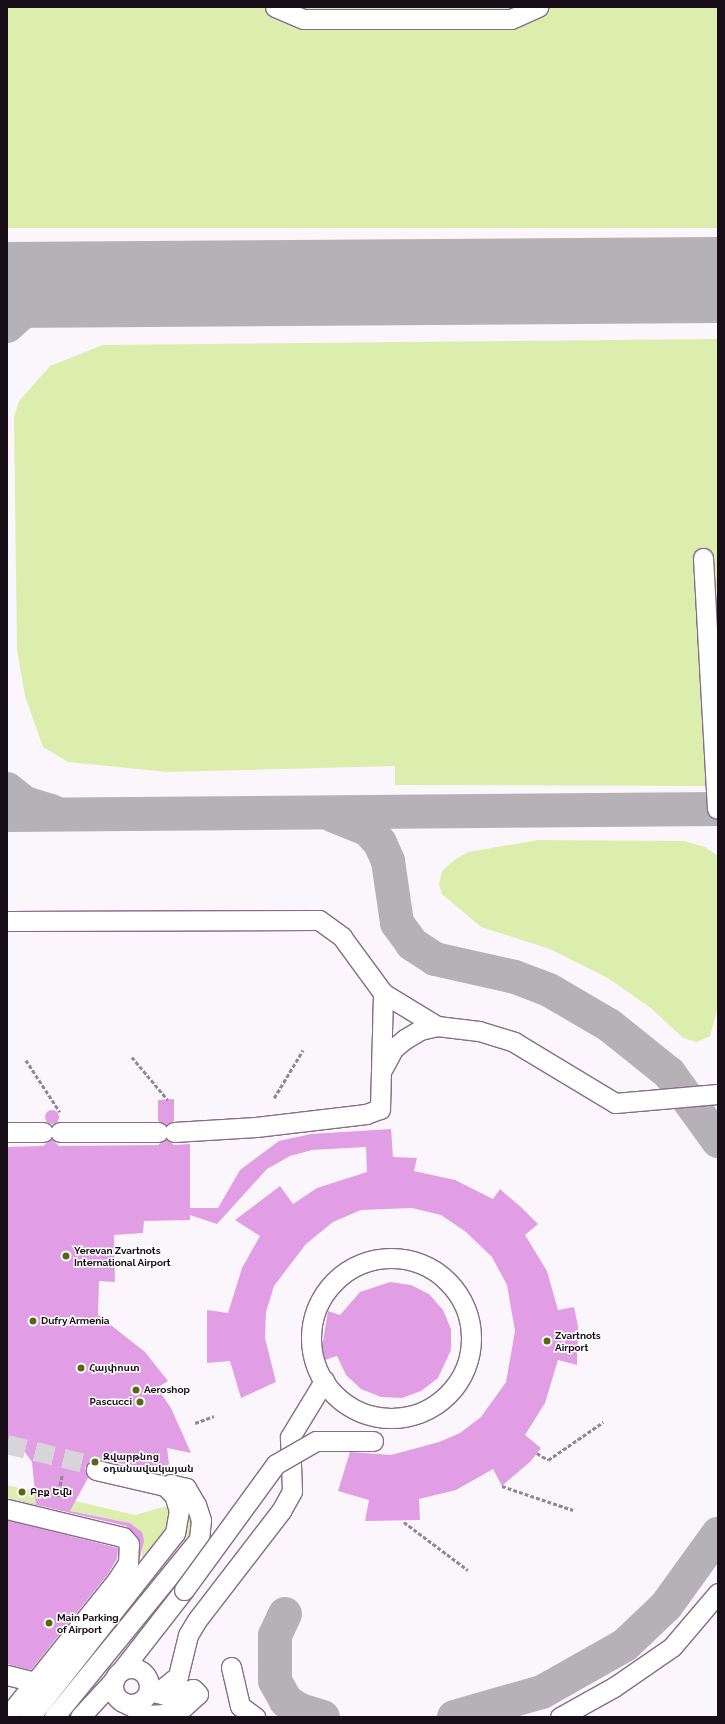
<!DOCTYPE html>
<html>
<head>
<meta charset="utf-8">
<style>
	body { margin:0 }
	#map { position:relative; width:725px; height:1724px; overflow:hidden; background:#fbf6fc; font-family:Raleway,"Noto Sans Armenian",sans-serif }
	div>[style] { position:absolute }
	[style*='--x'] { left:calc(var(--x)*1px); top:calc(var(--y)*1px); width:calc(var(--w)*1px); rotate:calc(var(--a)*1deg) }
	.green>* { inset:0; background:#dceead; transform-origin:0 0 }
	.taxiway>* { height:34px; margin:-17px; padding:0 17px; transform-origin:17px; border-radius:17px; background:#b6b0b7 }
	.runway>* { height:86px; margin:-43px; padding:0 43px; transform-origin:43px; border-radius:43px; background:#b6b0b7 }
	.building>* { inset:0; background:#e19ee5 }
	.round { border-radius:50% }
	.minor-tunnel>* { height:19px; margin-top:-9.5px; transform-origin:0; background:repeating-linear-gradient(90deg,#d9d3da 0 19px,transparent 0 29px) }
	.path>* { height:2.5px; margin-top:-1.25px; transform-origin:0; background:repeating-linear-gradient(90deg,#908991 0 4px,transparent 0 6px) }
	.roads { filter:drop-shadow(1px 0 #856e86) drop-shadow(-1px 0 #856e86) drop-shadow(0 1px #856e86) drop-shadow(0 -1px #856e86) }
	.minor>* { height:19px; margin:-9.5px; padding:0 9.5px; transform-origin:9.5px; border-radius:9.5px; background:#fff }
	.minor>.ring { margin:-9.5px; padding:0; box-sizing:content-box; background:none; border:19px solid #fff; border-radius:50% }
	.bridges { filter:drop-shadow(1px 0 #856e86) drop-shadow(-1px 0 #856e86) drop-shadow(0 1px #856e86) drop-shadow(0 -1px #856e86) }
	.minor-bridge>* { height:19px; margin:-9.5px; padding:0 9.5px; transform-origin:9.5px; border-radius:9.5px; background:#fff }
	.dots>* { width:11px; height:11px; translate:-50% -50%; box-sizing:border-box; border:2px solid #fff; border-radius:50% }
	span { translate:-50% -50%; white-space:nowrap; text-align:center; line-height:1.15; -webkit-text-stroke:3px #fff; paint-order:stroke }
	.poi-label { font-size:10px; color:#170e18; font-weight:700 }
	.left { translate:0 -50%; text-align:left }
	.right { translate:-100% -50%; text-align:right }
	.frame { position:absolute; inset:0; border:8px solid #170e18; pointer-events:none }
</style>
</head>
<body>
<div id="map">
	<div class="green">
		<div style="left:7px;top:7px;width:711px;height:221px"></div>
		<div style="clip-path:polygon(718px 339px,718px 786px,395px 785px,395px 766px,167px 772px,68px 762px,43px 747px,25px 696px,17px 650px,14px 417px,19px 401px,50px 366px,103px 345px)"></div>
		<div style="clip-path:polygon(538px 840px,684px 841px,705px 847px,718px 856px,718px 1007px,710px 1036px,697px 1042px,683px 1038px,652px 1009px,608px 978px,550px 949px,481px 927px,442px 894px,439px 884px,442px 871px,454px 860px,468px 852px)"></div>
		<div style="clip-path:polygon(7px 1485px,135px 1515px,181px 1502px,196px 1521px,187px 1538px,182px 1529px,142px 1560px,142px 1532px,130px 1523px,7px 1498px)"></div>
	</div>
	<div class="taxiway">
		<div style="--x:7;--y:326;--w:27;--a:-42"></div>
		<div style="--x:27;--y:308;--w:53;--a:-27.1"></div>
		<div style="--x:7;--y:789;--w:23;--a:38"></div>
		<div style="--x:25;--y:803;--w:28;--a:17"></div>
		<div style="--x:7;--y:815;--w:711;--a:-0.48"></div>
		<div style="--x:334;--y:816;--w:35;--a:22"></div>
		<div style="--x:367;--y:829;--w:19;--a:47"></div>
		<div style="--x:380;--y:843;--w:20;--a:66"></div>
		<div style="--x:388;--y:861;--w:63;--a:81.7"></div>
		<div style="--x:397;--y:923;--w:26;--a:54"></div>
		<div style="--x:412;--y:944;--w:27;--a:33"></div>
		<div style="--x:435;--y:959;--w:82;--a:12.7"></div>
		<div style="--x:515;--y:977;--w:36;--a:21"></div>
		<div style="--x:549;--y:990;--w:69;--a:30.3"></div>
		<div style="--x:609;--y:1025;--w:77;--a:38.7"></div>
		<div style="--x:669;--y:1073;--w:84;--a:54.2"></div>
		<div style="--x:285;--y:1614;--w:23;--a:115"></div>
		<div style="--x:275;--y:1635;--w:46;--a:90"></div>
		<div style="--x:275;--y:1681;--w:23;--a:61"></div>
		<div style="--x:286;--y:1701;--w:17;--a:33"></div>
		<div style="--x:300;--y:1710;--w:24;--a:17"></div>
		<div style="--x:454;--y:1717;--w:91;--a:-15.9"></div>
		<div style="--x:542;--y:1692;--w:95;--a:-29.5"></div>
		<div style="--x:625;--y:1645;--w:57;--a:-43.6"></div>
		<div style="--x:666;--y:1606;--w:89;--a:-54.2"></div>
	</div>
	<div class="runway">
		<div style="--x:7;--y:285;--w:711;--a:-0.4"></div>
	</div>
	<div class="building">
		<div style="clip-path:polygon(174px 1099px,174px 1121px,166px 1125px,158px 1121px,158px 1100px)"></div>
		<div class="round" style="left:45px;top:1110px;width:14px;height:14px"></div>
		<div style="clip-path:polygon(391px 1129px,393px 1157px,417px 1158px,414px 1171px,455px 1180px,493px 1199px,500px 1189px,522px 1208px,538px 1224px,525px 1235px,547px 1271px,558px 1310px,574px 1307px,578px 1326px,577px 1365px,558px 1360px,545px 1403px,525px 1435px,541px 1448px,531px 1461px,502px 1486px,493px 1469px,456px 1490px,419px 1499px,420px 1520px,365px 1521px,369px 1500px,338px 1491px,350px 1452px,391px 1455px,439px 1442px,460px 1433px,481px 1417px,506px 1382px,515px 1331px,507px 1285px,492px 1257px,466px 1232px,441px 1215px,412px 1208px,361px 1210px,333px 1222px,306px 1244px,274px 1286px,266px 1312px,265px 1338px,276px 1382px,241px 1398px,230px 1361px,207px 1363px,207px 1310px,228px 1313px,242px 1268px,260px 1236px,235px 1220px,280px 1186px,293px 1204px,317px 1188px,367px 1172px,366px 1147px,312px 1150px,290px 1156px,267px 1169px,217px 1224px,190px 1215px,190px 1220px,144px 1221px,143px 1233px,114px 1235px,115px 1282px,99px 1281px,98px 1315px,145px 1352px,168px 1381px,157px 1388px,171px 1408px,191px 1453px,167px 1448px,169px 1464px,165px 1469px,92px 1460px,85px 1467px,88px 1478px,70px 1511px,130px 1523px,142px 1532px,144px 1541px,139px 1561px,138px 1537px,126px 1526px,7px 1498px,36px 1504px,32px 1462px,19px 1444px,7px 1443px,7px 1147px,43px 1146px,52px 1139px,59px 1146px,158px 1145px,166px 1139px,174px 1145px,190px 1144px,190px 1208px,218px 1208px,240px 1170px,279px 1141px,311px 1134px)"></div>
		<div style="clip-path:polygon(390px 1282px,411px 1285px,429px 1294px,443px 1310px,451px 1329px,451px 1350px,438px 1378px,421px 1391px,402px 1398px,381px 1397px,361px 1389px,346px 1375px,337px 1356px,325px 1360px,322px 1347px,328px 1311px,340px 1315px,360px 1292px)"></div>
		<div style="clip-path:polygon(7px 1520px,118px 1548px,117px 1559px,108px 1574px,31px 1670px,7px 1664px)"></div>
	</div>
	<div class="minor-tunnel">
		<div style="--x:7;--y:1444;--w:109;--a:13.8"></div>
	</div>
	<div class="path">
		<div style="--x:132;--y:1057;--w:56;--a:50.1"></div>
		<div style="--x:26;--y:1060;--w:62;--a:56.8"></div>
		<div style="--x:274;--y:1098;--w:56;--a:-58.9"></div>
		<div style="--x:195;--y:1423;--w:20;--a:-20"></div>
		<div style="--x:537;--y:1453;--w:13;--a:32"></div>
		<div style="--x:548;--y:1460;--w:67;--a:-34.6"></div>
		<div style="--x:502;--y:1486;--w:75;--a:18.7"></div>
		<div style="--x:57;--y:1497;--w:22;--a:-77"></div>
		<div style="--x:404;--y:1522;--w:80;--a:36.9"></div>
	</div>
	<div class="roads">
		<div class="minor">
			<div style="--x:275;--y:7;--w:30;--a:23"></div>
			<div style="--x:303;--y:19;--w:208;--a:0"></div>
			<div style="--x:511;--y:19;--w:30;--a:-24"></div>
			<div style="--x:703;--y:558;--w:251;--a:86.8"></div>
			<div style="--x:7;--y:921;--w:312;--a:-0.2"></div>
			<div style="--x:319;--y:920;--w:29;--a:36"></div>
			<div style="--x:342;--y:937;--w:69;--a:53.8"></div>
			<div style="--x:383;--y:993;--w:63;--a:31.4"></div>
			<div style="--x:437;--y:1026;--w:42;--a:6.8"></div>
			<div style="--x:479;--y:1031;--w:37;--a:17"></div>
			<div style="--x:514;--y:1042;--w:118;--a:31.1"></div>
			<div style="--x:615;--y:1103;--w:103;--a:-5"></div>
			<div style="--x:383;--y:1068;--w:21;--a:-62"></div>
			<div style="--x:393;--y:1049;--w:16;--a:-40"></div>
			<div style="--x:405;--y:1039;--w:17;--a:-31"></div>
			<div style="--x:420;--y:1030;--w:17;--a:-13"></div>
			<div style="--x:7;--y:1132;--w:36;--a:0"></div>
			<div style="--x:60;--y:1132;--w:98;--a:0"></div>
			<div style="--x:174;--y:1132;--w:82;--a:-3.5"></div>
			<div style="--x:256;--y:1127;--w:111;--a:-6.7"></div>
			<div style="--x:366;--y:1114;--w:15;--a:-20"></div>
			<div style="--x:380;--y:1109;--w:116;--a:-88.5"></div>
			<div class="ring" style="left:311px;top:1258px;width:141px;height:141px"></div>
			<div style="--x:7;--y:1509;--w:119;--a:13.6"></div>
			<div style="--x:123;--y:1537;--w:9;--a:49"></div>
			<div style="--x:129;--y:1544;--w:19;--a:93"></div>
			<div style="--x:128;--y:1563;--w:20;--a:123"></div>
			<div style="--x:117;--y:1580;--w:176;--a:128.8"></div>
			<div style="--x:231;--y:1667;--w:40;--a:77"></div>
			<div style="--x:240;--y:1706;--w:19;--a:36"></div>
			<div class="ring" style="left:113px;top:1668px;width:17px;height:17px"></div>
			<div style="--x:121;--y:1671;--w:103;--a:-52.1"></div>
			<div style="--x:7;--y:1675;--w:29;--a:14"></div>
			<div style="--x:157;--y:1693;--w:27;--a:-39"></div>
			<div style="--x:178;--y:1676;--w:42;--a:-76.3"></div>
			<div style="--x:188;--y:1635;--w:17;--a:-59"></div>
			<div style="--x:197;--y:1620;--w:138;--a:-52.4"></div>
			<div style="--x:281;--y:1511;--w:23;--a:-61"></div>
			<div style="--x:292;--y:1491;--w:54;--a:-92.1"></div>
			<div style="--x:290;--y:1437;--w:66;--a:-58.7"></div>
			<div style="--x:127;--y:1704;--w:25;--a:27"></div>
			<div style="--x:149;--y:1715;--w:28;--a:-4"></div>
			<div style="--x:177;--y:1713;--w:28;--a:-42"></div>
			<div style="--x:198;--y:1694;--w:7;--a:-135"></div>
			<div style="--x:193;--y:1689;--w:26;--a:164"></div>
			<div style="--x:168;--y:1696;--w:10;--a:-163"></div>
			<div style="--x:30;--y:1717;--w:234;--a:-51.8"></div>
			<div style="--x:175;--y:1533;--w:22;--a:-80"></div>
			<div style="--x:179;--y:1511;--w:17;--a:-107"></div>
			<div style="--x:174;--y:1495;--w:13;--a:-135"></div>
			<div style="--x:165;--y:1486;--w:71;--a:-166.9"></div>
			<div style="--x:54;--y:1717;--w:230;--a:-50.8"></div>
			<div style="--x:199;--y:1539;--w:19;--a:-84"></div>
			<div style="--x:201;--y:1520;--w:16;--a:-108"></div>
			<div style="--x:196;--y:1505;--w:20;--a:-120"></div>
			<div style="--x:186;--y:1488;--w:16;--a:-166"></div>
			<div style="--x:80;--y:1717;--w:50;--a:-47.4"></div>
			<div style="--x:560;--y:1717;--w:62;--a:-29.1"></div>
			<div style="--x:614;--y:1687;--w:70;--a:-34.6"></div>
			<div style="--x:672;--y:1647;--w:71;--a:-49.6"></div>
		</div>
	</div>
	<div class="bridges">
		<div class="minor-bridge">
			<div style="--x:184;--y:1590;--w:156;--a:-53.9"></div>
			<div style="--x:276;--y:1464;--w:46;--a:-29.9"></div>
			<div style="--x:316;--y:1441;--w:57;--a:0"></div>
		</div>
	</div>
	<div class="dots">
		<div style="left:66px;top:1256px;background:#576812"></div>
		<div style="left:33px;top:1321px;background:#576812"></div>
		<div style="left:547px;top:1341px;background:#576812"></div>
		<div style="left:81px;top:1368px;background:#576812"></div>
		<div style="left:136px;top:1390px;background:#576812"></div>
		<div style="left:140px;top:1402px;background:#576812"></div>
		<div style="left:95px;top:1462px;background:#576812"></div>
		<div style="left:22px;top:1492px;background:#576812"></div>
		<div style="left:49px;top:1623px;background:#576812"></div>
	</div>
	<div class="poi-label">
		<span class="left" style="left:74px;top:1256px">Yerevan Zvartnots<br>International Airport</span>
		<span class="left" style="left:41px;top:1321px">Dufry Armenia</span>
		<span class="left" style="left:555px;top:1341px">Zvartnots<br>Airport</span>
		<span class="left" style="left:89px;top:1368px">Հայփոստ</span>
		<span class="left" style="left:144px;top:1390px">Aeroshop</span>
		<span class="right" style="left:132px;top:1402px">Pascucci</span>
		<span class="left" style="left:103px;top:1462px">Զվարթնոց<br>օդանավակայան</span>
		<span class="left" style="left:30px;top:1492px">Բբք Եվն</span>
		<span class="left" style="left:57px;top:1623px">Main Parking<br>of Airport</span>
	</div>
	<div class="frame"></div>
</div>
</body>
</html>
